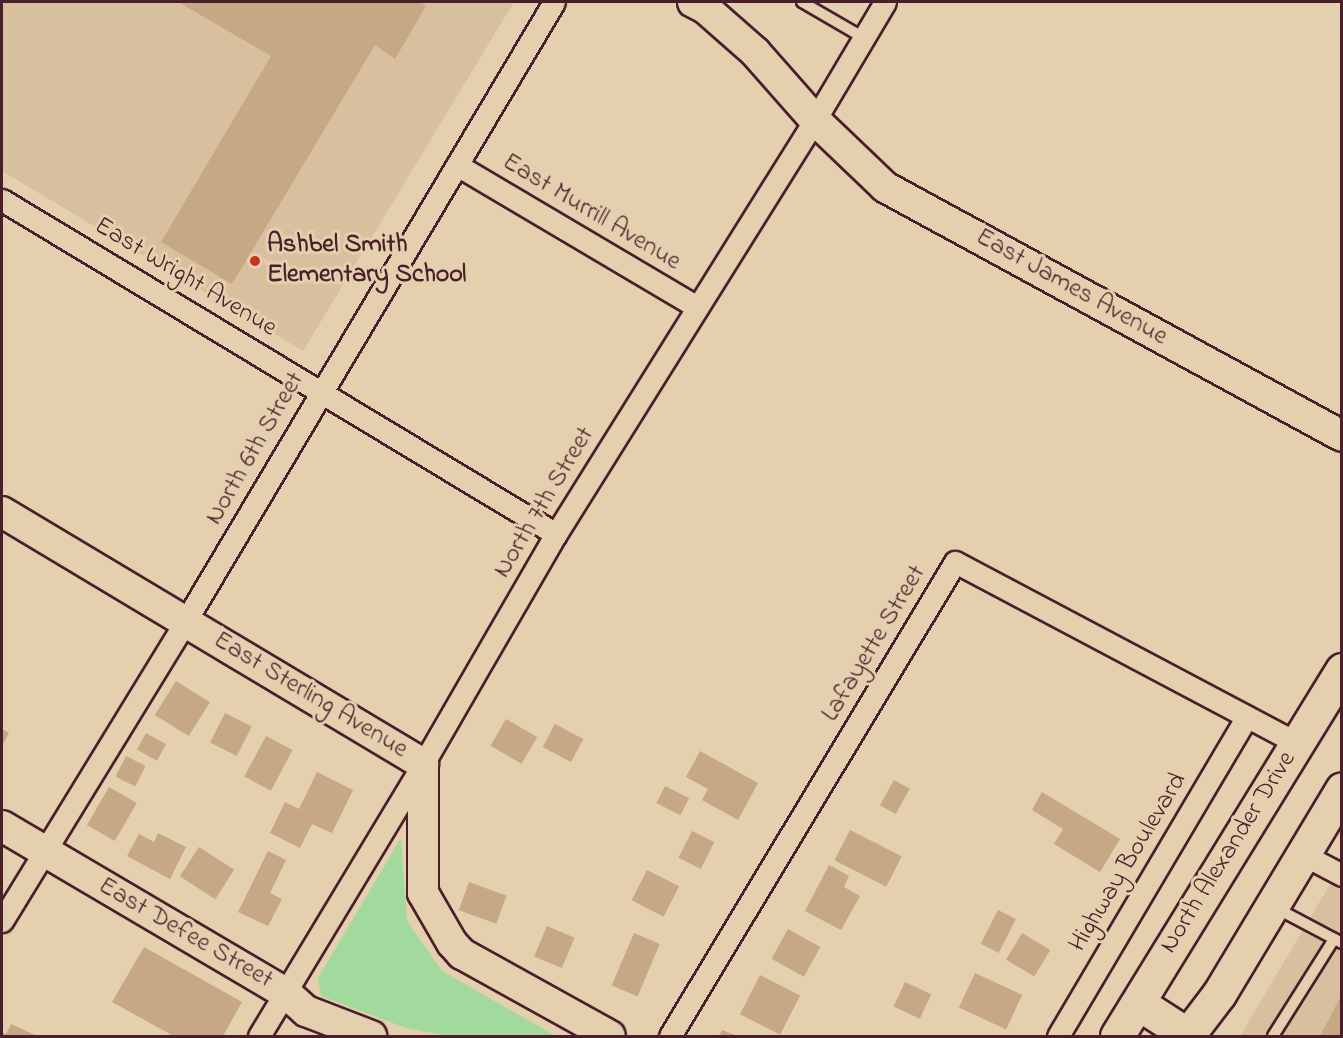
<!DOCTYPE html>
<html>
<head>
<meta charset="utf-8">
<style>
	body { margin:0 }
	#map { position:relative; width:1343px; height:1038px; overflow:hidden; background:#e4cfae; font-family:"Indie Flower",sans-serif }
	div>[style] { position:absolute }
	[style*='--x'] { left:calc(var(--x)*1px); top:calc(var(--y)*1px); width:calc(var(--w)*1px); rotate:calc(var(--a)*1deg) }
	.built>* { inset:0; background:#d8c09f }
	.green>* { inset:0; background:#a2da9e }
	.building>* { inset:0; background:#c6a884; transform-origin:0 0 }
	.roads { filter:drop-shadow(2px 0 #4a1f2b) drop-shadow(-2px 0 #4a1f2b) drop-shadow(0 2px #4a1f2b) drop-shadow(0 -2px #4a1f2b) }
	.lane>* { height:10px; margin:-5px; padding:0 5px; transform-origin:5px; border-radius:5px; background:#e4cfae }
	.street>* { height:21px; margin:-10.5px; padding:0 10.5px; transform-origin:10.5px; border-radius:10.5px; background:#e4cfae }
	.secondary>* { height:30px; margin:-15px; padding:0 15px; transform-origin:15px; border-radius:15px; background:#e4cfae }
	.primary>* { height:33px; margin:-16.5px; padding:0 16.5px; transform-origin:16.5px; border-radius:16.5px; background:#e4cfae }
	.dots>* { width:16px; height:16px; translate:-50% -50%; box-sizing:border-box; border:3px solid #e4cfae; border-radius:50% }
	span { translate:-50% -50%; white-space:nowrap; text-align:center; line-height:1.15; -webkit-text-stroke:6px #e4cfae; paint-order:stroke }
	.street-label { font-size:26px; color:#4a1f2b }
	.poi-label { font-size:26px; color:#4a1f2b; font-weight:700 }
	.left { translate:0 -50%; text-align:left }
	.frame { position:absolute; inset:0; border:3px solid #4a1f2b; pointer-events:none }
</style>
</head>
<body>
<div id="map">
	<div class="built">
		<div style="clip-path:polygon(2px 2px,514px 2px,303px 351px,2px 171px)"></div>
		<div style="clip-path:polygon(1341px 866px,1341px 1036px,1240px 1036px)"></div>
	</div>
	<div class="green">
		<div style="clip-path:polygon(401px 838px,407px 921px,442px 971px,556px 1036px,448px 1036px,406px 1028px,321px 996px,318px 978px)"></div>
	</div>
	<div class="building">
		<div style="clip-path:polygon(178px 2px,420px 2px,426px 6px,395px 59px,375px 45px,232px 284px,161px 242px,271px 56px)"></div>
		<div style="left:176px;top:681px;width:40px;height:40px;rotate:32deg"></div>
		<div style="left:225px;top:713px;width:30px;height:33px;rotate:27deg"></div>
		<div style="left:506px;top:719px;width:36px;height:31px;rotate:30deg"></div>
		<div style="left:555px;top:724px;width:32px;height:26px;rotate:28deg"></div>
		<div style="clip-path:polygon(2px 729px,9px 733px,2px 746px)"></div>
		<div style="left:146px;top:733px;width:23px;height:19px;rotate:29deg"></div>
		<div style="left:266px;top:736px;width:30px;height:46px;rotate:28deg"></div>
		<div style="clip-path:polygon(700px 751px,758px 783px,738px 820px,702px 800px,708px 789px,686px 777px)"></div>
		<div style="left:126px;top:756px;width:22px;height:23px;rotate:27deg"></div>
		<div style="clip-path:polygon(317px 772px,353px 790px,332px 833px,312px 824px,300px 848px,270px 833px,285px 802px,299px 809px)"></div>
		<div style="left:894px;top:780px;width:18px;height:29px;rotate:29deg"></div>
		<div style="left:665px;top:786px;width:27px;height:19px;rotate:27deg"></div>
		<div style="left:109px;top:787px;width:32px;height:44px;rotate:30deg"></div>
		<div style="clip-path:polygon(1042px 792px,1120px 839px,1100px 872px,1054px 844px,1063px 829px,1032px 810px)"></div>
		<div style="left:850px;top:830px;width:58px;height:34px;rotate:27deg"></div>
		<div style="left:692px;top:831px;width:25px;height:30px;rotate:27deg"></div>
		<div style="clip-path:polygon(158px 833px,186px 847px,170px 879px,127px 856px,139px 834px,154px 842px)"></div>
		<div style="left:199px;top:847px;width:42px;height:35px;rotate:33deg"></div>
		<div style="clip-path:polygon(268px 851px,286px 860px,270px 893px,282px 899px,268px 926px,238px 912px)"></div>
		<div style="clip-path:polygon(829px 865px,849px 876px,844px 887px,860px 896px,841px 930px,805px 911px)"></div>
		<div style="left:647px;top:870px;width:36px;height:34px;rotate:27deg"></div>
		<div style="left:469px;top:882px;width:40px;height:30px;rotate:20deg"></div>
		<div style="left:998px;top:910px;width:20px;height:38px;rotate:27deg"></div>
		<div style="left:547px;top:926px;width:30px;height:33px;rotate:23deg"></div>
		<div style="left:788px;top:929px;width:37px;height:34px;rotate:29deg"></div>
		<div style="left:634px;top:933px;width:28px;height:57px;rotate:23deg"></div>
		<div style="left:1022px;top:933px;width:33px;height:31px;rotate:31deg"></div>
		<div style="clip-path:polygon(144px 947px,242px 1002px,223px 1036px,168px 1036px,170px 1034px,112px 1002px)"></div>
		<div style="left:975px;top:973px;width:52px;height:38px;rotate:25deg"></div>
		<div style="left:760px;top:975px;width:45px;height:44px;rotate:27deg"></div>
		<div style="left:905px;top:982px;width:29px;height:27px;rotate:25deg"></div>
		<div style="clip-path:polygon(1342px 994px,1342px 1036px,1320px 1036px)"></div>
		<div style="clip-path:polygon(11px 1024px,37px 1036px,2px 1036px,2px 1032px,6px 1034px)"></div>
		<div style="clip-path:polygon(722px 1030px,738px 1036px,719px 1036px)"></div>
	</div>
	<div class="roads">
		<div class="lane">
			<div style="--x:802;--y:2;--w:72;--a:30.1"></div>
			<div style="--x:1276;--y:908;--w:75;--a:27.9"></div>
			<div style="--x:1273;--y:1036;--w:115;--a:-57.8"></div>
		</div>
		<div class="street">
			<div style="--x:457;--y:165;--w:279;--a:30.6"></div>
			<div style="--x:2;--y:200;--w:647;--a:31.09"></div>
			<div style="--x:1302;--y:854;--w:45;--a:27.7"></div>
			<div style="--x:2;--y:921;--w:351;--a:-58.5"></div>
			<div style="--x:185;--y:622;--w:721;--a:-59.24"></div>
			<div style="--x:259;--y:1036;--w:318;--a:-58.9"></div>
			<div style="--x:423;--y:764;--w:266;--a:-60"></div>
			<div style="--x:556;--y:534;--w:488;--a:-58"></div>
			<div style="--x:815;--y:120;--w:137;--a:-59.3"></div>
			<div style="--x:670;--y:1036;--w:553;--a:-58.98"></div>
			<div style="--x:955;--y:562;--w:387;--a:27.9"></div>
			<div style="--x:1058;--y:1036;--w:371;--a:-59.4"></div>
		</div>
		<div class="secondary">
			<div style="--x:693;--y:2;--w:13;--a:27"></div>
			<div style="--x:705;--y:8;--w:67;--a:41.3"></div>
			<div style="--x:755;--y:52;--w:91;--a:48.6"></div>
			<div style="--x:815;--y:120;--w:97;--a:43.7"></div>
			<div style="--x:885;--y:187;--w:520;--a:28.58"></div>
			<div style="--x:2;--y:512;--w:491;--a:30.9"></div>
			<div style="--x:423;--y:764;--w:129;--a:90"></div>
			<div style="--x:423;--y:893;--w:58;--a:59.9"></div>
			<div style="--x:452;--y:943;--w:15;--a:48"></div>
			<div style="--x:462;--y:954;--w:169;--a:29"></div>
			<div style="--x:2;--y:826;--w:329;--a:30.5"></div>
			<div style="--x:286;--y:993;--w:27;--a:42"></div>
			<div style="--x:306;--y:1011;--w:70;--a:21"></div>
		</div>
		<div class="primary">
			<div style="--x:1138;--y:1003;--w:59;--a:32.6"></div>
			<div style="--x:1117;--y:1036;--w:430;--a:-58.4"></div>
			<div style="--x:1187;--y:1036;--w:53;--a:-52.7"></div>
			<div style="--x:1219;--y:994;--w:239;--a:-59"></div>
		</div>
	</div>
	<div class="dots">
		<div style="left:255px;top:261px;background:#c8321e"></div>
	</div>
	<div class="street-label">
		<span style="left:591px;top:213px;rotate:31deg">East Murrill Avenue</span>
		<span style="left:185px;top:278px;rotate:31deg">East Wright Avenue</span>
		<span style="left:1071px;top:288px;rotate:29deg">East James Avenue</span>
		<span style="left:256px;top:449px;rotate:-60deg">North 6th Street</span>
		<span style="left:545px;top:503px;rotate:-59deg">North 7th Street</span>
		<span style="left:875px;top:644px;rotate:-59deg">Lafayette Street</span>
		<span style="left:310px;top:696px;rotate:31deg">East Sterling Avenue</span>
		<span style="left:1229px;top:853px;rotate:-58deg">North Alexander Drive</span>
		<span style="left:1129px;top:863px;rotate:-59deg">Highway Boulevard</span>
		<span style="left:185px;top:934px;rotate:30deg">East Defee Street</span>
	</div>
	<div class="poi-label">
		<span class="left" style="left:267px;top:261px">Ashbel Smith<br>Elementary School</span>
	</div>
	<div class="frame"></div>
</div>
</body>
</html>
